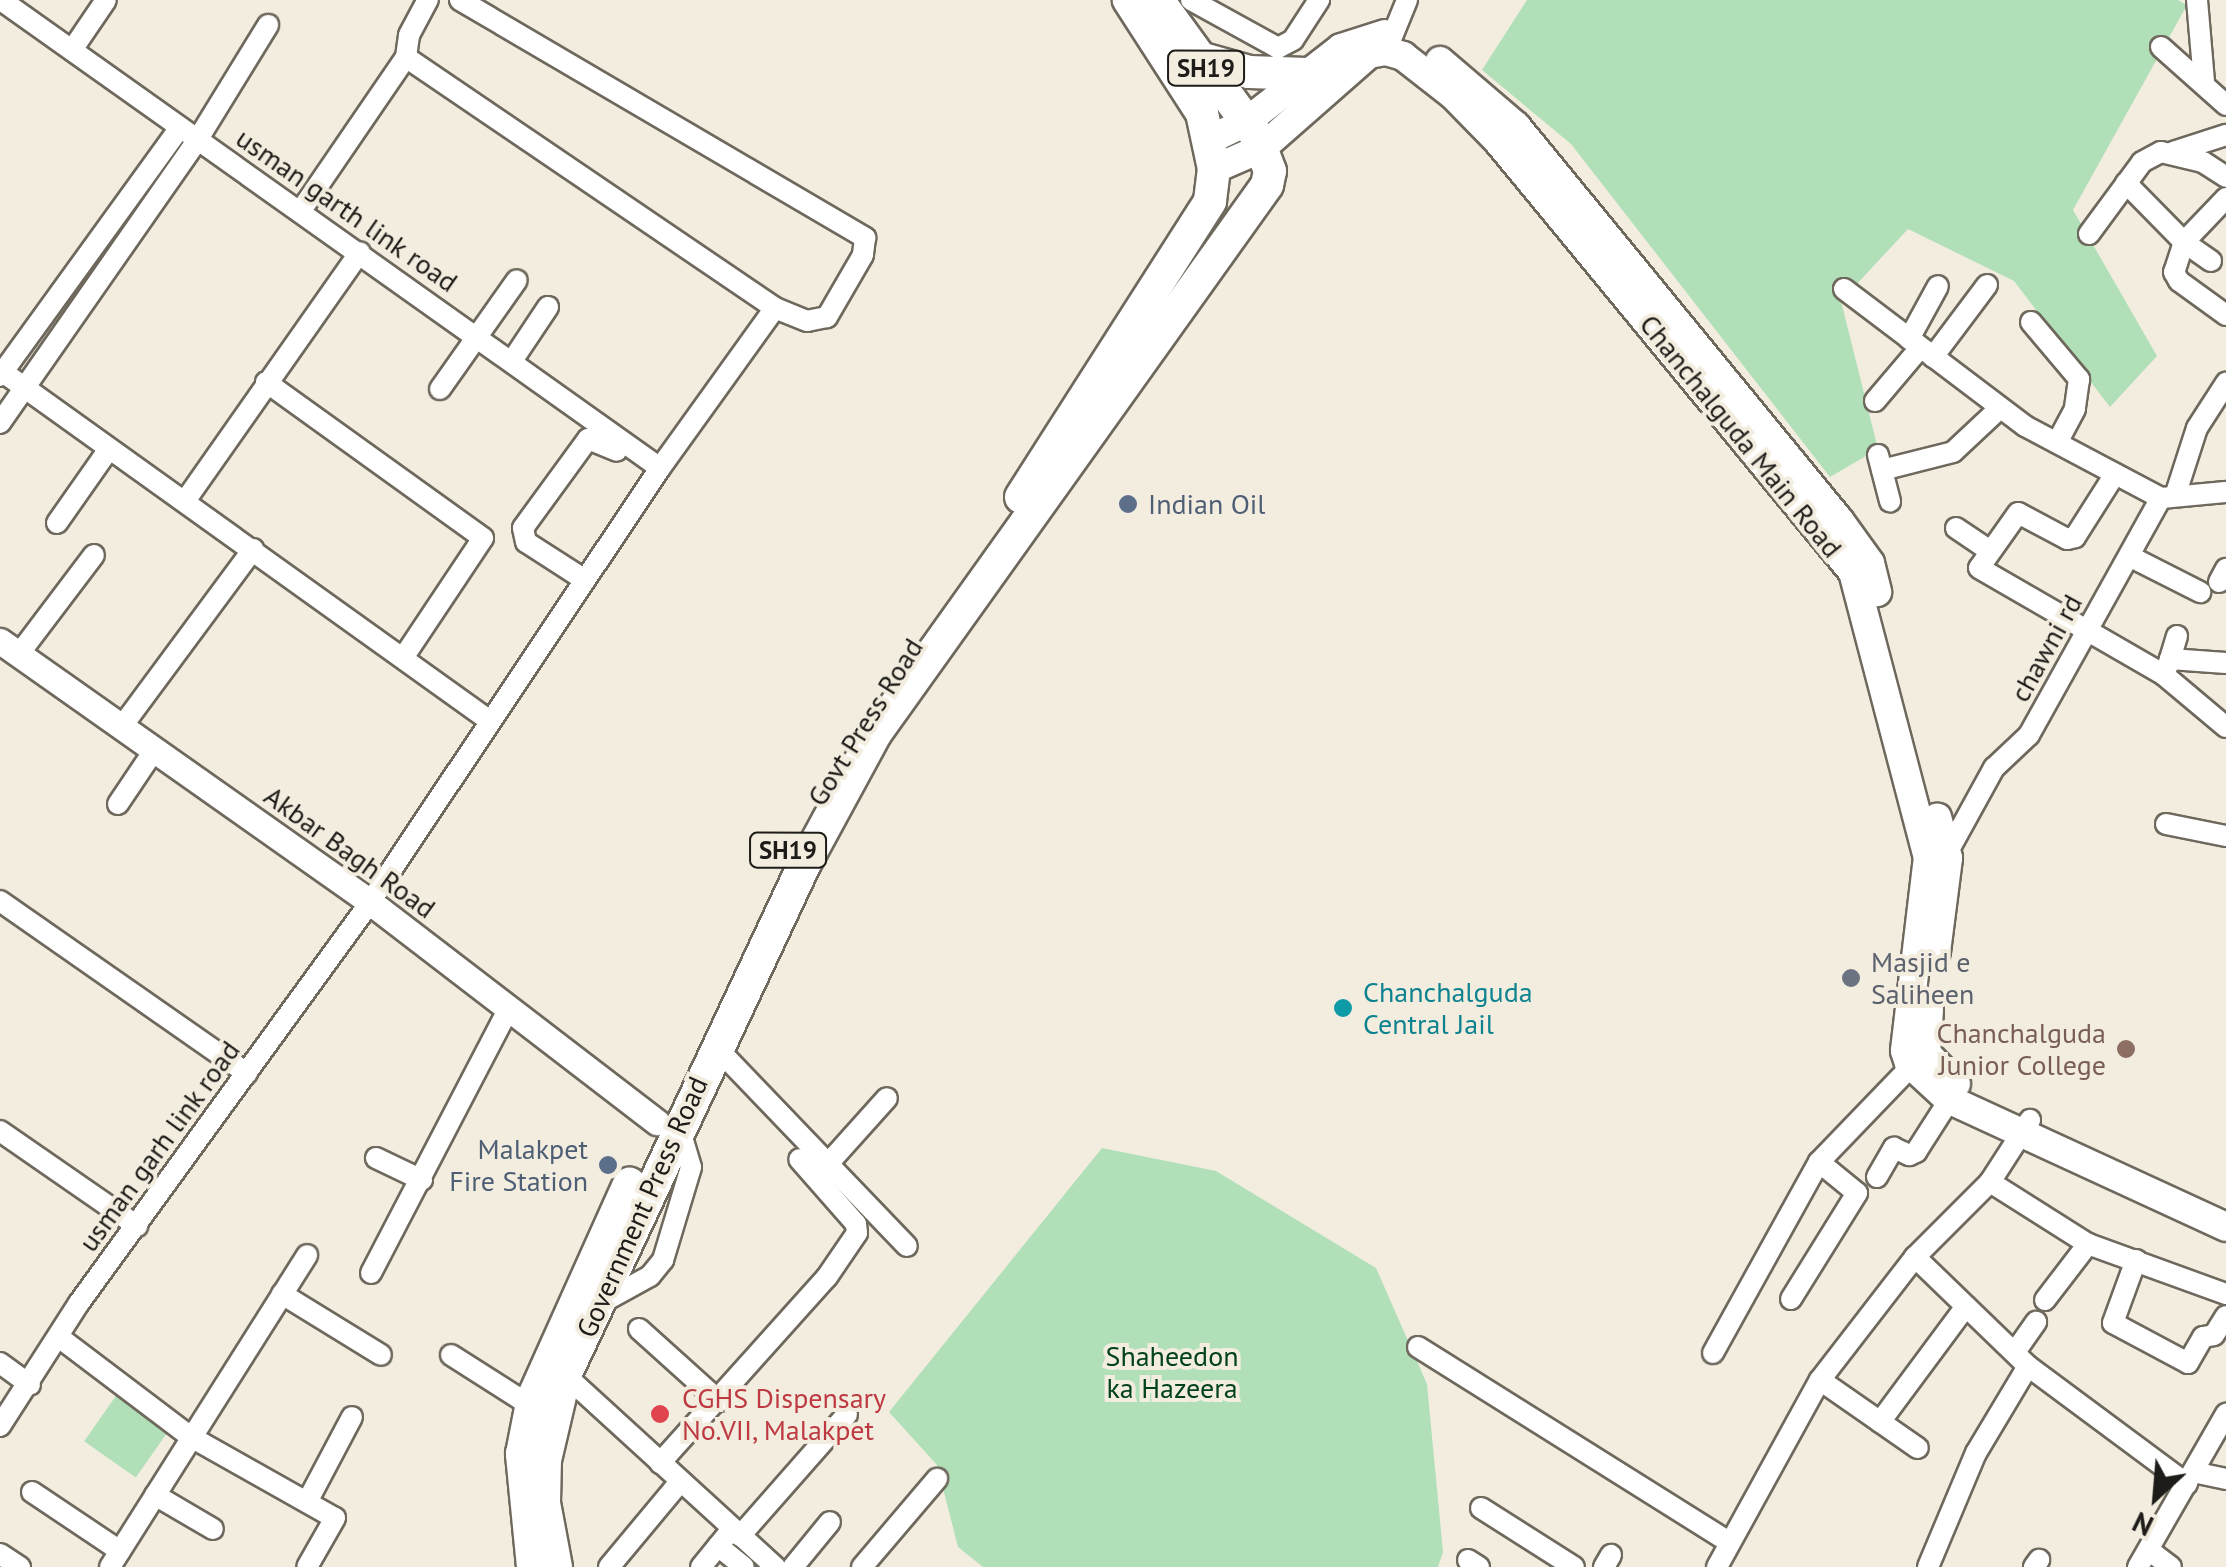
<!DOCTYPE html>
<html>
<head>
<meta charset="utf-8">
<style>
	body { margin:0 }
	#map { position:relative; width:2226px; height:1567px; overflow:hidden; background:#f3ede0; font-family:"PT Sans",sans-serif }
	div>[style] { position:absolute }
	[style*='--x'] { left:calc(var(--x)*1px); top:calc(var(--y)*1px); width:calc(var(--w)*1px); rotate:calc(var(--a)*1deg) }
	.green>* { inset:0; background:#b0dfb8; transform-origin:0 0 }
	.roads { filter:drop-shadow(2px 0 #6e685d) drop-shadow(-2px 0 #6e685d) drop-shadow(0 2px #6e685d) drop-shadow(0 -2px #6e685d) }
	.minor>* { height:20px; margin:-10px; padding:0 10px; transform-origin:10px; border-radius:10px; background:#fff }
	.tertiary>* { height:25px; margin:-12.5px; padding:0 12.5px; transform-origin:12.5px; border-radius:12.5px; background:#fff }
	.secondary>* { height:28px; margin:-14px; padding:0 14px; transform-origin:14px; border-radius:14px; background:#fff }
	.primary>* { height:32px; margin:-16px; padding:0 16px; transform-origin:16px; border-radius:16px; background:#fff }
	.dots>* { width:28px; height:28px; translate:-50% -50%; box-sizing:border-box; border:5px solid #f3ede0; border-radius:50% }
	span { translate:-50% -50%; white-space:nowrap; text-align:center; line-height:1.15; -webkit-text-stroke:8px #f3ede0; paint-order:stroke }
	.shield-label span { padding:2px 8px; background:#f3ede0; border:2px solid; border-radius:8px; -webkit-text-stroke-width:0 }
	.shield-label { font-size:25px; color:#1e1c18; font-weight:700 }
	.street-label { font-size:28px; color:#1e1c18 }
	.service-label { font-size:28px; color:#4e5e75 }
	.left { translate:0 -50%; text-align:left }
	.right { translate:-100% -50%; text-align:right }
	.worship-label { font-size:28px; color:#5b616d }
	.culture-label { font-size:28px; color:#0d838f }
	.education-label { font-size:28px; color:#785e54 }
	.park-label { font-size:28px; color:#01421a }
	.health-label { font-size:28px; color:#be3a42 }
	.north { position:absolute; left:2106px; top:1447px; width:100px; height:100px; -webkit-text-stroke:8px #f3ede0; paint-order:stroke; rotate:206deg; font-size:28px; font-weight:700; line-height:40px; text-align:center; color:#1e1c18 }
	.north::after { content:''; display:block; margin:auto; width:35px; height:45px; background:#1e1c18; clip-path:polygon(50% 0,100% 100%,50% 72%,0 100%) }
</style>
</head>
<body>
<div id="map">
	<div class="green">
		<div style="clip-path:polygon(1527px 0,2178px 0,2187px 5px,2073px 210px,2157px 356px,2110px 407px,2014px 281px,1908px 229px,1841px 301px,1878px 449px,1830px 477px,1571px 144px,1482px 70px)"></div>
		<div style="clip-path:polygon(1102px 1148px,1216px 1171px,1376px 1268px,1427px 1384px,1443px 1552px,1438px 1567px,983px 1567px,958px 1547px,937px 1465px,889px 1412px)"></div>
		<div style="left:118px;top:1393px;width:63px;height:59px;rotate:35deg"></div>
	</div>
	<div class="roads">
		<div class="minor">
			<div style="--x:1;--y:0;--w:808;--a:35.38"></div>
			<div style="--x:460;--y:0;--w:470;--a:30.4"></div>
			<div style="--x:865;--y:238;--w:17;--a:97"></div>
			<div style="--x:863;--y:255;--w:72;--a:120.1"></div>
			<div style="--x:827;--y:317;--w:20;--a:169"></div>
			<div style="--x:807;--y:321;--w:35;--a:-158"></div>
			<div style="--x:1191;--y:0;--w:99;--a:28.9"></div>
			<div style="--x:1278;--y:48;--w:17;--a:-28"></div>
			<div style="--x:1293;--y:40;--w:48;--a:-57"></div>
			<div style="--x:2197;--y:0;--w:81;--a:85.1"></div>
			<div style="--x:2161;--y:47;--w:87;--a:41.7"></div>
			<div style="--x:1387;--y:49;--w:53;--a:-67.8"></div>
			<div style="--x:72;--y:50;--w:60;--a:-55.8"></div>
			<div style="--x:2173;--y:152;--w:56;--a:-17.8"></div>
			<div style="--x:2126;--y:183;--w:83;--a:45.5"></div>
			<div style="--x:2184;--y:242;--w:32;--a:108"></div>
			<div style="--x:2174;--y:272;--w:10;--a:61"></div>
			<div style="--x:2179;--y:281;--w:58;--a:35.9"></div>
			<div style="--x:302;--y:209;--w:184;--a:-55.6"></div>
			<div style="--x:406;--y:57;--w:22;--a:-82"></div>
			<div style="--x:409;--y:35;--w:40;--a:-62"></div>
			<div style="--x:2089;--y:234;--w:89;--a:-53.6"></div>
			<div style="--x:2142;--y:162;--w:21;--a:-28"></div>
			<div style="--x:2161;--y:152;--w:43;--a:13.4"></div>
			<div style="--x:2203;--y:162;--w:27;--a:33"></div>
			<div style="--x:2211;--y:261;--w:33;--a:-145"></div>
			<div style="--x:2184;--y:242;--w:61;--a:-46.3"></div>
			<div style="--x:1844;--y:289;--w:227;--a:37.1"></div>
			<div style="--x:2025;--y:426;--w:154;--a:27.9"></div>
			<div style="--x:2031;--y:322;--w:75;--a:49.9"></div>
			<div style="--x:2079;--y:379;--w:30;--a:98"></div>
			<div style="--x:2075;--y:409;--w:38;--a:118"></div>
			<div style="--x:1909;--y:339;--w:60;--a:-61.3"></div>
			<div style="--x:1933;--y:357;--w:90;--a:-53.1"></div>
			<div style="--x:512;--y:361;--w:65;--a:-56.3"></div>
			<div style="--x:0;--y:370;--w:603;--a:35.62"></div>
			<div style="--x:0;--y:376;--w:307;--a:-54.1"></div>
			<div style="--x:266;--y:382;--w:267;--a:35.7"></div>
			<div style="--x:483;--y:538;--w:144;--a:123.7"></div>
			<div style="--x:440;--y:389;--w:133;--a:-54.8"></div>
			<div style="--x:1875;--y:401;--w:70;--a:-49.7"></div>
			<div style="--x:0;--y:423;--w:346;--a:-55.1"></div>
			<div style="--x:198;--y:139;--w:134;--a:-58.4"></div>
			<div style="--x:1878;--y:455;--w:48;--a:75.4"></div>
			<div style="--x:1882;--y:470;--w:73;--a:-14.2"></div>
			<div style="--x:1953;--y:452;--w:64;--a:-43.1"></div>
			<div style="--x:2115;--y:474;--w:75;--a:122.4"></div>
			<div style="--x:2075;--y:537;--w:8;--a:166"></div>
			<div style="--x:2067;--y:539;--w:55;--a:-152"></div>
			<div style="--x:2018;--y:513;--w:67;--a:125.3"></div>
			<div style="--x:1979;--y:568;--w:214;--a:30"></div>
			<div style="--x:2164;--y:675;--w:81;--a:40"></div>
			<div style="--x:2176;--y:493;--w:68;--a:-72.1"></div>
			<div style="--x:2197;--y:428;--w:54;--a:-57.2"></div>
			<div style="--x:185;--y:501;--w:304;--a:-54.9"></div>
			<div style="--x:57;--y:523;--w:90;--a:-54.9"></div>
			<div style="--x:1956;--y:528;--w:40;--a:34"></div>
			<div style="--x:2129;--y:556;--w:80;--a:26.9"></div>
			<div style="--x:585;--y:580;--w:70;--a:-147.2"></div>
			<div style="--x:526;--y:542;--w:14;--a:-102"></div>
			<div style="--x:523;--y:528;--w:110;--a:-53.9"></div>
			<div style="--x:588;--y:439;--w:31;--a:22"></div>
			<div style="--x:2219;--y:582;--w:15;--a:-62"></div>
			<div style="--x:19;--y:654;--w:124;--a:-52.9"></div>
			<div style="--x:2170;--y:659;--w:24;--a:-73"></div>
			<div style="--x:2164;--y:675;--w:17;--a:-69"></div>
			<div style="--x:2170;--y:659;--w:56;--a:4.1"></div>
			<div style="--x:123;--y:725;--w:219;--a:-53.5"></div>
			<div style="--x:118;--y:804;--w:66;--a:-56.1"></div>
			<div style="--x:2166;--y:824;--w:61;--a:11.3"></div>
			<div style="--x:1945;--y:857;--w:102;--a:-61.2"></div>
			<div style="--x:1994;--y:768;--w:48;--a:-43.3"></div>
			<div style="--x:2029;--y:735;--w:271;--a:-60.9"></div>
			<div style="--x:2161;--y:498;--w:65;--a:-5.3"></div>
			<div style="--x:0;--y:901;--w:301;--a:34.9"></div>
			<div style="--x:715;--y:1046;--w:277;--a:46.2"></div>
			<div style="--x:0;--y:1131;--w:167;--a:34.7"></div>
			<div style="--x:376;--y:1158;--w:51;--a:25.6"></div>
			<div style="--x:826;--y:1166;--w:91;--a:-48.1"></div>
			<div style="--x:1877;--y:1177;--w:34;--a:-60"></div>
			<div style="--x:1894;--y:1148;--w:17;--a:25"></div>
			<div style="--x:1909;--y:1155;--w:8;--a:-23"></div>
			<div style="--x:1916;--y:1152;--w:72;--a:-57.4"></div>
			<div style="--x:1990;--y:1182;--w:116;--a:32.3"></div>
			<div style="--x:2088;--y:1244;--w:147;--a:19.9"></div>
			<div style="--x:1915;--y:1257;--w:157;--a:44"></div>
			<div style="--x:2028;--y:1366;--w:198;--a:36.6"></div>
			<div style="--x:2136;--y:1260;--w:67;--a:110.1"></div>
			<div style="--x:2113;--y:1323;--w:85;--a:28.1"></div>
			<div style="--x:2188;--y:1363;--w:30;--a:-60"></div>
			<div style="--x:2203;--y:1337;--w:11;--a:-10"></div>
			<div style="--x:2214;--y:1335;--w:22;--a:-58"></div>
			<div style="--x:371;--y:1273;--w:299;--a:-62.5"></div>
			<div style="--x:282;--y:1294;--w:116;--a:31.6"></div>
			<div style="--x:1791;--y:1299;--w:125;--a:-58.1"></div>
			<div style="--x:1857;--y:1193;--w:49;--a:-140.8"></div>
			<div style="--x:2045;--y:1300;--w:71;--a:-52.5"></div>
			<div style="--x:601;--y:1303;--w:56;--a:-28.9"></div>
			<div style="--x:650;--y:1276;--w:21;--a:-51"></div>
			<div style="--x:663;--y:1260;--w:97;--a:-73.2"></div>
			<div style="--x:691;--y:1167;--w:42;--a:-106.7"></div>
			<div style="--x:639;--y:1329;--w:108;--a:42"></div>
			<div style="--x:60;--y:1338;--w:164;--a:37.1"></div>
			<div style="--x:191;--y:1437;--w:165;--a:29.4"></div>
			<div style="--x:335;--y:1518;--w:56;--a:119.7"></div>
			<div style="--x:1418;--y:1347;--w:367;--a:32.1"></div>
			<div style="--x:2015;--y:1352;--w:37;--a:-55"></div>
			<div style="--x:1713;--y:1353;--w:218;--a:-61"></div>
			<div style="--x:1819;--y:1162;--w:146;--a:-46.1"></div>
			<div style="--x:451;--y:1355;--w:95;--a:32.5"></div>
			<div style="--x:0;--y:1363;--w:37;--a:36"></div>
			<div style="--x:565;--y:1375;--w:285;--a:42.4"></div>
			<div style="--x:1820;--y:1380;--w:119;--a:34.8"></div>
			<div style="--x:1880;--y:1422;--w:144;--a:-53.4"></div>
			<div style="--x:0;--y:1426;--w:146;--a:-57.3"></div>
			<div style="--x:79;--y:1303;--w:495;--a:-54"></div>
			<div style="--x:370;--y:902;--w:522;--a:-56.25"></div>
			<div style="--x:660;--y:468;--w:197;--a:-54.3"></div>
			<div style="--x:775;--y:308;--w:446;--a:-145.8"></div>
			<div style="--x:660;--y:1463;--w:250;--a:-48.1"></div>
			<div style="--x:827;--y:1277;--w:53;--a:-55.7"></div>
			<div style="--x:857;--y:1233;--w:9;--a:-96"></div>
			<div style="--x:856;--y:1224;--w:86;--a:-131.2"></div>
			<div style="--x:2193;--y:1472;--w:34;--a:12"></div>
			<div style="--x:32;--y:1492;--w:106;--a:33.8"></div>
			<div style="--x:155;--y:1495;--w:67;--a:30.4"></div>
			<div style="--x:307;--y:1502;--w:96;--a:-62.1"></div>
			<div style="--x:1481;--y:1508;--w:110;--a:32.4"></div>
			<div style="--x:740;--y:1536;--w:162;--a:-48.7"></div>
			<div style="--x:718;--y:1546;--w:33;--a:39"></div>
			<div style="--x:2150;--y:1551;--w:26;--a:37"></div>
			<div style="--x:0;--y:1554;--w:24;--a:33"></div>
			<div style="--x:1468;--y:1560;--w:13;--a:32"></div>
			<div style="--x:110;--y:1567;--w:369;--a:-57.7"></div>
			<div style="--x:609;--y:1567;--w:109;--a:-50.2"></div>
			<div style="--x:701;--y:1567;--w:49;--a:-50.8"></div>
			<div style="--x:793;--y:1567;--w:58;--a:-50.6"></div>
			<div style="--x:862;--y:1567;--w:116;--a:-49.6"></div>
			<div style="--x:1604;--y:1567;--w:14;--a:-60"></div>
			<div style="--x:1717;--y:1567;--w:213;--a:-61.2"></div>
			<div style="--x:1820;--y:1380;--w:155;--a:-52.3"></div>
			<div style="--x:1915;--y:1257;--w:106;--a:-45"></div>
			<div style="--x:1990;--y:1182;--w:74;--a:-57.2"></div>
			<div style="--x:1928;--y:1567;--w:124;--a:-67.2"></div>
			<div style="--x:1976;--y:1453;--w:101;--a:-59.1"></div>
			<div style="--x:2034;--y:1567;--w:9;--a:-54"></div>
			<div style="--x:2138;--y:1567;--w:177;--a:-60.1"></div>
		</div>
		<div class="tertiary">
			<div style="--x:0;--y:641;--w:453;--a:35.2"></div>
			<div style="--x:370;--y:902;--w:362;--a:37.5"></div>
		</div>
		<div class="secondary">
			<div style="--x:1440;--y:61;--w:100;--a:40.5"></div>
			<div style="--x:1516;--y:126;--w:509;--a:50.66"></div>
			<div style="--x:1839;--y:520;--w:53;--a:54.2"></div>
			<div style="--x:1870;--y:563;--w:30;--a:76"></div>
			<div style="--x:1209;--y:140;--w:41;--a:-25.9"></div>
			<div style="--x:1246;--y:122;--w:120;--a:-37.9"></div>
			<div style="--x:1341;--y:48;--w:46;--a:-17.7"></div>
			<div style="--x:1214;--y:169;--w:52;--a:-23.6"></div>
			<div style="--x:1262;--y:148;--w:142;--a:-41.3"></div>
			<div style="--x:1369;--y:54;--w:17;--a:-10"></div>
			<div style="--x:1386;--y:51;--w:18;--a:16"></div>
			<div style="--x:1403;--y:56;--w:63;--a:38"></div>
			<div style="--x:1453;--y:95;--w:64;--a:45.6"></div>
			<div style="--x:1498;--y:141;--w:558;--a:50.52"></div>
			<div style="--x:1853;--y:572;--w:295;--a:75.3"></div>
			<div style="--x:1928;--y:857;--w:195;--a:96.8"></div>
			<div style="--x:1905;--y:1051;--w:13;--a:72"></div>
			<div style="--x:1909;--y:1063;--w:53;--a:42.7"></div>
			<div style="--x:1948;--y:1099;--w:306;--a:24.7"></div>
			<div style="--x:1936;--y:952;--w:95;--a:-82.7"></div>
			<div style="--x:1948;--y:858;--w:42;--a:-105"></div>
			<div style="--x:1929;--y:1010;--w:43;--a:94"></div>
			<div style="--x:1926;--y:1053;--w:43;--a:45.9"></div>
		</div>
		<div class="primary">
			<div style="--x:1199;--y:58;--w:52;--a:15.6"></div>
			<div style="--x:1249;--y:72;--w:58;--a:2"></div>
			<div style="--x:1021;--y:497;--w:351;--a:-57.4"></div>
			<div style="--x:1210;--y:201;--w:32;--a:-83"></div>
			<div style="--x:1214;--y:169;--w:57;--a:-102.1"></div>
			<div style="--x:1202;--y:113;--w:135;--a:-122.9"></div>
			<div style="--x:533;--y:1567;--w:114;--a:-95.6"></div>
			<div style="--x:522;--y:1454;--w:57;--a:-78.9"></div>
			<div style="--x:533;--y:1398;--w:235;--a:-65.8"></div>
			<div style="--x:556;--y:1567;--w:65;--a:-100.6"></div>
			<div style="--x:544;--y:1503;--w:43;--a:-88.7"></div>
			<div style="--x:545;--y:1460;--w:87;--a:-76.8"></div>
			<div style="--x:565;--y:1375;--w:565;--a:-64.89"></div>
			<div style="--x:805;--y:863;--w:147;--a:-61.5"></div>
			<div style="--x:875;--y:734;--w:675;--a:-54.47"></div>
			<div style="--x:1267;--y:185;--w:14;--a:-78"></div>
			<div style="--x:1270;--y:171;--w:39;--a:-111"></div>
			<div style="--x:1256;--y:135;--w:167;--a:-126"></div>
		</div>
	</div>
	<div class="dots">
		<div style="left:1128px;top:504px;background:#5c6f8a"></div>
		<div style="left:1851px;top:978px;background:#6b7280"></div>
		<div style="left:1343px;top:1008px;background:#0f9aa8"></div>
		<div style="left:2126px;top:1049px;background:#8d6e63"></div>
		<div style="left:608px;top:1165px;background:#5c6f8a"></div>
		<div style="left:660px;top:1414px;background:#e0444e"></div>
	</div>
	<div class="shield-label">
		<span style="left:1206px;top:68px">SH19</span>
		<span style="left:788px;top:850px">SH19</span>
	</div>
	<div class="street-label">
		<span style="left:347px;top:210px;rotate:35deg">usman garth link road</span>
		<span style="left:1741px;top:436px;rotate:51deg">Chanchalguda Main Road</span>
		<span style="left:2046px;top:648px;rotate:-61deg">chawni rd</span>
		<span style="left:865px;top:722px;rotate:-58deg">Govt Press Road</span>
		<span style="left:350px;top:852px;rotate:36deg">Akbar Bagh Road</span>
		<span style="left:159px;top:1146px;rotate:-54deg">usman garh link road</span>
		<span style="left:642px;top:1207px;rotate:-66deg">Government Press Road</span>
	</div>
	<div class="service-label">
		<span class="left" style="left:1148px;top:504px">Indian Oil</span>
		<span class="right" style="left:588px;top:1165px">Malakpet<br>Fire Station</span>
	</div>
	<div class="worship-label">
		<span class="left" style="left:1871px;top:978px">Masjid e<br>Saliheen</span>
	</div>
	<div class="culture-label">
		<span class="left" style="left:1363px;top:1008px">Chanchalguda<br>Central Jail</span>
	</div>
	<div class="education-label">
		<span class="right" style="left:2106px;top:1049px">Chanchalguda<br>Junior College</span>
	</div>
	<div class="park-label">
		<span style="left:1172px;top:1372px">Shaheedon<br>ka Hazeera</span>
	</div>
	<div class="health-label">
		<span class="left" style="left:682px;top:1414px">CGHS Dispensary<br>No.VII, Malakpet</span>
	</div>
	<div class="north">N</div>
</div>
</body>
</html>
